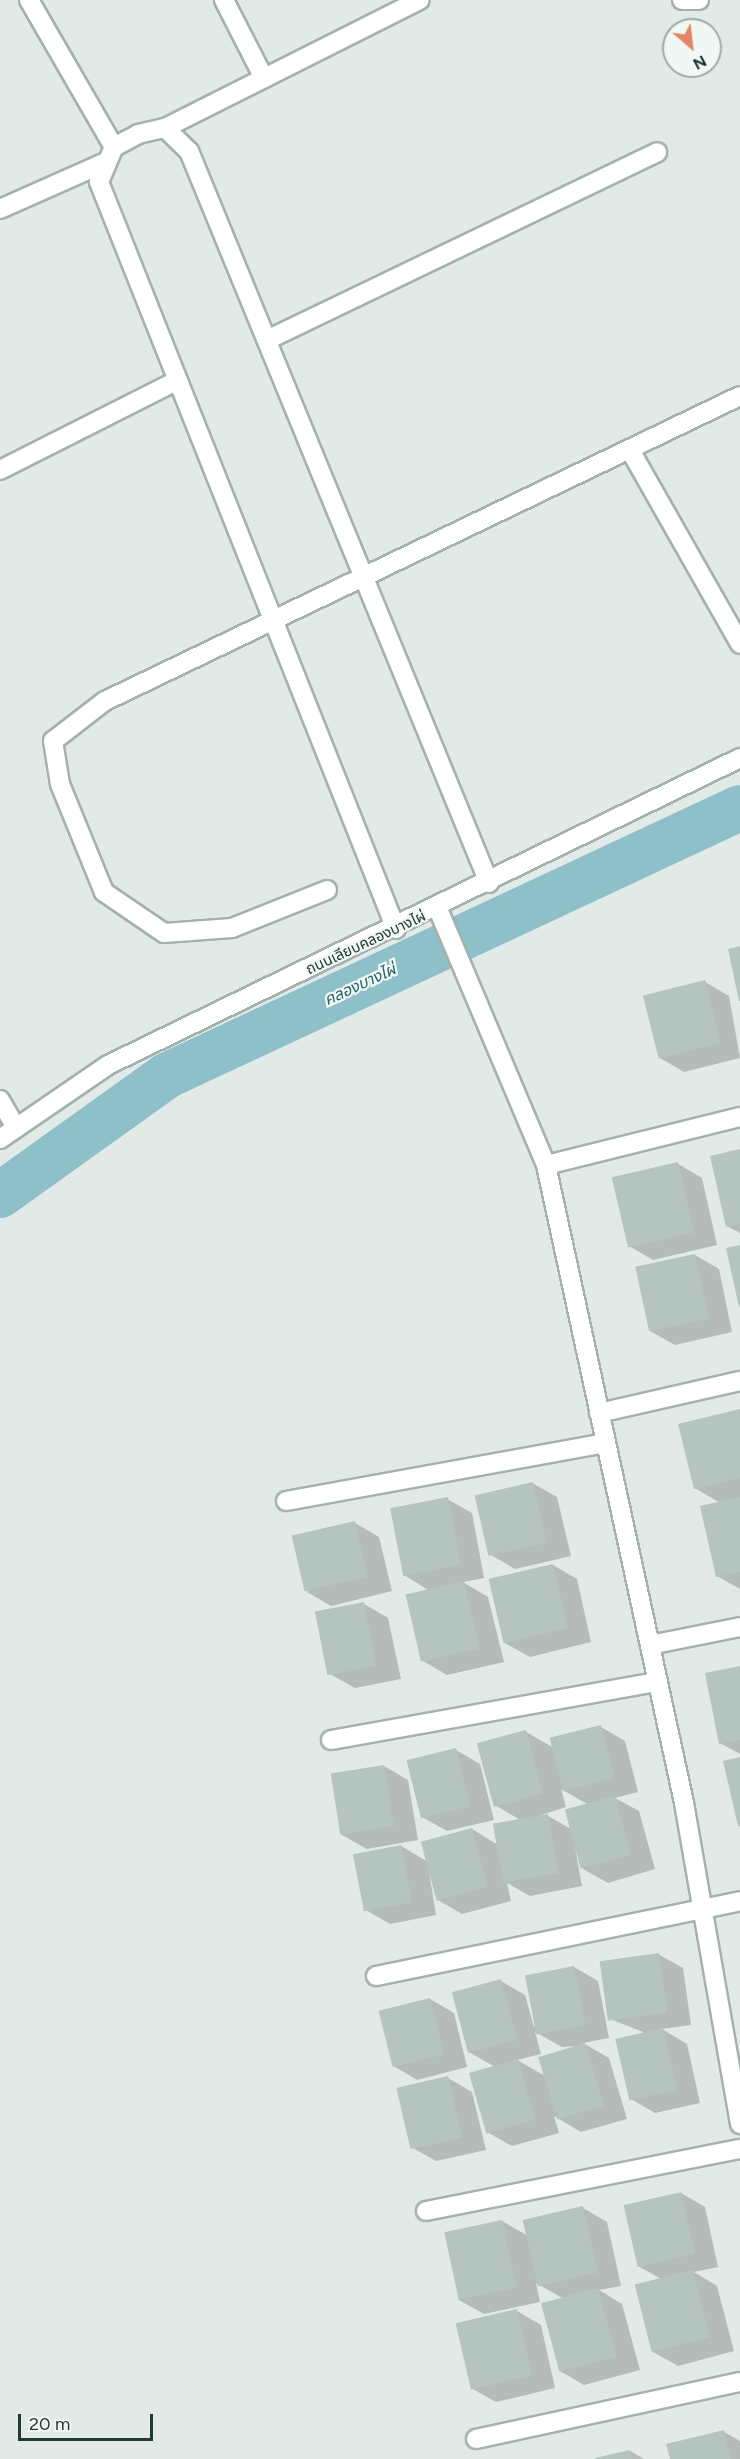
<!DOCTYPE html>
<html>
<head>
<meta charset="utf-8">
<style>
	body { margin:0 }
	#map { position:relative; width:740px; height:2459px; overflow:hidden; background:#e1eae6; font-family:Figtree,"Noto Sans Thai",sans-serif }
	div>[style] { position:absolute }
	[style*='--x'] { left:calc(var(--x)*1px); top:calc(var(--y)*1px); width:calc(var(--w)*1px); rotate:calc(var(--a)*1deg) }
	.shadow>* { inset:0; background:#0003 }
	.canal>* { height:46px; margin:-23px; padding:0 23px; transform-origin:23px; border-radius:23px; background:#8ec0ca }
	.building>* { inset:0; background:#b6c4bf; transform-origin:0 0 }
	.roads { filter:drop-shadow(2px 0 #a4b1ad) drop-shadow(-2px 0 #a4b1ad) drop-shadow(0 2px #a4b1ad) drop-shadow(0 -2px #a4b1ad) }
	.street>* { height:18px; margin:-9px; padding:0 9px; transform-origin:9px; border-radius:9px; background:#fff }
	.secondary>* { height:18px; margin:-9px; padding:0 9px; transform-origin:9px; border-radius:9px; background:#fff }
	span { translate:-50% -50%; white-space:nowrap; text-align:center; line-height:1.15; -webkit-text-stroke:4.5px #f1f7f4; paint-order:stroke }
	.street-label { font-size:15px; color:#233933 }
	.water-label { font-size:16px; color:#23606e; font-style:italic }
	.north { position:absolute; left:662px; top:18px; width:60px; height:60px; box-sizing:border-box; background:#f1f7f4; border:2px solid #9faba7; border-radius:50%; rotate:152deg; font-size:16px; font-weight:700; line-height:24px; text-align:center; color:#233933 }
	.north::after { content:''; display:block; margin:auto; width:21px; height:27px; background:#e48665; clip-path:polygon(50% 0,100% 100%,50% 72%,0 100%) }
	.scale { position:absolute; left:18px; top:2414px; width:135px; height:27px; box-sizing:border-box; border:3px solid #233933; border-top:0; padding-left:8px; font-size:18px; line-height:21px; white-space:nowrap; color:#233933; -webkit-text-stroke:4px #f1f7f4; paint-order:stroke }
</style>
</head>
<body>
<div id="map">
	<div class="shadow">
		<div style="clip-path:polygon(705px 982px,729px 996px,740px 1058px,684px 1072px,660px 1058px)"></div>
		<div style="clip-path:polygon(740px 1151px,740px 1233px,727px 1226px)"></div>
		<div style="clip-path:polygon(678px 1164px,702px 1178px,717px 1245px,653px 1260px,629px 1246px)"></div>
		<div style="clip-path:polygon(695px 1255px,719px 1269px,732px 1332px,675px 1345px,650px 1331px)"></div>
		<div style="clip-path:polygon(740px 1410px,740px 1589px,717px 1576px,720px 1503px,695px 1488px)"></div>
		<div style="clip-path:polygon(532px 1483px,557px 1497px,571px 1556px,515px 1569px,491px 1555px)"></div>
		<div style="clip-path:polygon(447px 1499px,472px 1513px,484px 1578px,463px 1582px,488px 1597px,504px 1662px,447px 1675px,423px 1661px,430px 1591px,404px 1575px)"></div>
		<div style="clip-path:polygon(355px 1523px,379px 1537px,392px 1591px,331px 1606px,307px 1592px)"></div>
		<div style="clip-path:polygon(553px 1565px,577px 1579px,591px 1642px,530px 1657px,505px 1643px)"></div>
		<div style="clip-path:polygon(364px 1604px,388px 1618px,401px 1679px,355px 1688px,330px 1674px)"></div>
		<div style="clip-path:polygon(740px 1667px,740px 1754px,720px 1743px)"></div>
		<div style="clip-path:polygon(evenodd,601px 1727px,625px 1741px,638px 1792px,615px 1798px,639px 1811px,655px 1869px,608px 1883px,583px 1869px,575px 1847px,582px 1886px,530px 1896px,507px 1883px,511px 1901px,462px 1914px,438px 1900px,428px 1865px,436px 1915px,390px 1924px,366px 1910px,401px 1846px,428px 1862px,472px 1829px,498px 1845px,522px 1821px,495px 1805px,526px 1732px,554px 1748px,601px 1727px,561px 1789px,589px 1805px,573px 1830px,548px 1816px,526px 1820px,566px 1807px,561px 1789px)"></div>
		<div style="clip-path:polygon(456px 1750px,480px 1764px,494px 1820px,447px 1831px,422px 1817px)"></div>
		<div style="clip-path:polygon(384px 1766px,408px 1780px,418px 1840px,367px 1849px,342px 1835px)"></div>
		<div style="clip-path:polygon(658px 1954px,683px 1968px,691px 2025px,662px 2029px,687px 2044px,700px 2103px,655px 2113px,631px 2099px,643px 2032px,610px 2019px)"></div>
		<div style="clip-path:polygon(evenodd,574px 1967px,598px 1981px,609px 2038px,583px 2043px,609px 2058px,627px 2119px,581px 2132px,554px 2116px,559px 2133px,512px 2146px,487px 2132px,495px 2067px,469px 2052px,501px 1981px,525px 1995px,534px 2027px,574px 1967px,535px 2032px,562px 2047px,578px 2046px,545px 2076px,517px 2060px,541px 2054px,535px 2032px)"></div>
		<div style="clip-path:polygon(430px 1999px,454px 2013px,467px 2067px,417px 2080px,392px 2065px)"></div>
		<div style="clip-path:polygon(448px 2078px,472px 2092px,486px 2150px,436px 2161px,411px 2147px)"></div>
		<div style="clip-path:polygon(681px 2193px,705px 2207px,718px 2267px,694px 2272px,717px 2286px,734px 2351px,678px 2366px,653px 2352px,663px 2280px,638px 2266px)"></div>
		<div style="clip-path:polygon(583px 2208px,607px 2222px,621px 2286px,599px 2290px,622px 2304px,640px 2370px,584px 2385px,560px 2371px,564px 2299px,536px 2283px,540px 2302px,484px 2314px,459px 2300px,502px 2221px,528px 2236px)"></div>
		<div style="clip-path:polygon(517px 2311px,541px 2325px,555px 2388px,496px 2402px,471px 2388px)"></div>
		<div style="clip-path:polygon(724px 2432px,740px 2441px,740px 2459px,671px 2459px)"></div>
		<div style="clip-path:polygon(630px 2451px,644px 2459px,598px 2459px)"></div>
	</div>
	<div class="canal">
		<div style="--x:0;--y:1195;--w:204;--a:-35.6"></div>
		<div style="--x:166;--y:1076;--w:633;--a:-25.03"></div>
	</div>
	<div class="building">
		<div style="clip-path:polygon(740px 946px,740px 1001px,739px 1001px,728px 949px)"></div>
		<div style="left:705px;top:980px;width:65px;height:64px;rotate:76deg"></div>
		<div style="clip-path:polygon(740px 1149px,740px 1224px,726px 1227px,710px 1156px)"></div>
		<div style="left:678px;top:1162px;width:72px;height:68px;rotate:77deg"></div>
		<div style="clip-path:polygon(740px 1245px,740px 1307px,739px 1307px,726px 1248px)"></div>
		<div style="left:695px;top:1254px;width:66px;height:61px;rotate:78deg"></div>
		<div style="clip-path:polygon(740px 1409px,740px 1478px,694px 1489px,678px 1424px)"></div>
		<div style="left:533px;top:1482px;width:62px;height:60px;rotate:77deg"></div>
		<div style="left:448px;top:1497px;width:69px;height:59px;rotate:79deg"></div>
		<div style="clip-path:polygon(740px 1497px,740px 1572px,716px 1577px,700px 1506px)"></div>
		<div style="left:355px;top:1521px;width:57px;height:65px;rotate:77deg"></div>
		<div style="left:553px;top:1564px;width:66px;height:66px;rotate:77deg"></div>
		<div style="left:464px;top:1581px;width:69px;height:60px;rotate:77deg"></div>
		<div style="left:364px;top:1602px;width:65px;height:50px;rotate:79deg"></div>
		<div style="clip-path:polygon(740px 1666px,740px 1740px,719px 1744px,705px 1673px)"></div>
		<div style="left:601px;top:1725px;width:55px;height:53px;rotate:76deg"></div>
		<div style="left:526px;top:1730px;width:66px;height:51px;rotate:75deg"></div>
		<div style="left:456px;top:1748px;width:60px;height:51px;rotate:76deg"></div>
		<div style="clip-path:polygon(740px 1757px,740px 1826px,738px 1826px,723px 1761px)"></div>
		<div style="left:384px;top:1765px;width:62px;height:54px;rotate:81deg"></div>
		<div style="left:615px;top:1796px;width:61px;height:52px;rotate:75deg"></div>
		<div style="left:548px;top:1814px;width:60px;height:56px;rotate:80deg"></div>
		<div style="left:472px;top:1828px;width:61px;height:53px;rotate:75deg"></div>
		<div style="left:401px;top:1845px;width:58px;height:49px;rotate:79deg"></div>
		<div style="left:659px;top:1953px;width:60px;height:60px;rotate:82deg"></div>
		<div style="left:574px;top:1966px;width:60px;height:50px;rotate:79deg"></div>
		<div style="left:501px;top:1979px;width:63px;height:51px;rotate:75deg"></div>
		<div style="left:430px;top:1998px;width:58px;height:53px;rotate:76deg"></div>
		<div style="left:663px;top:2028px;width:63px;height:49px;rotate:77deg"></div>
		<div style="left:585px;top:2043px;width:65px;height:49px;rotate:73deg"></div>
		<div style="left:518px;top:2059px;width:63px;height:51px;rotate:74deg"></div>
		<div style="left:448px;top:2076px;width:63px;height:53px;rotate:77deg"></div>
		<div style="left:681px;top:2192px;width:63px;height:59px;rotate:77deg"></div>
		<div style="left:583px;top:2206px;width:68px;height:62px;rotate:77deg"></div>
		<div style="left:502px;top:2220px;width:69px;height:59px;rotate:78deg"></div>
		<div style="left:693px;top:2270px;width:69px;height:60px;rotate:76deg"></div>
		<div style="left:598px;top:2288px;width:71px;height:59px;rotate:75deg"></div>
		<div style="left:517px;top:2309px;width:68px;height:63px;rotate:77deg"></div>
		<div style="clip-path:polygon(724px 2430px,731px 2459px,670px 2459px,666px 2444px)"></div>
		<div style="clip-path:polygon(630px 2450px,632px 2459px,595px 2459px,595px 2458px)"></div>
	</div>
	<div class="roads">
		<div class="street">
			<div style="--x:29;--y:0;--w:170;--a:60"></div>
			<div style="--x:224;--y:0;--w:88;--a:62.9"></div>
			<div style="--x:682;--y:0;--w:17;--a:0"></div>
			<div style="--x:165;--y:128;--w:285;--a:-26.7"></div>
			<div style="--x:0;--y:209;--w:114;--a:-23.9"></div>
			<div style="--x:267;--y:340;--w:433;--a:-25.7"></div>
			<div style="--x:630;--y:450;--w:223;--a:60.4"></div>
			<div style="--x:0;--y:470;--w:199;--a:-26.8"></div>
			<div style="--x:327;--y:890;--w:102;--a:158.2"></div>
			<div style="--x:232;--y:928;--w:68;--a:175.8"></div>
			<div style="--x:164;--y:933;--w:73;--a:-145.7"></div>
			<div style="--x:104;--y:892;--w:117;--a:-112.2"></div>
			<div style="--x:60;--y:784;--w:44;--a:-99.2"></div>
			<div style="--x:53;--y:741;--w:66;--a:-37.6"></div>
			<div style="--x:105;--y:701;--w:704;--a:-25.66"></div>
			<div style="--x:438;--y:909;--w:278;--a:67.1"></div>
			<div style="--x:546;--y:1165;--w:653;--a:77.79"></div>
			<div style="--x:684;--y:1803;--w:326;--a:80.1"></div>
			<div style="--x:396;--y:929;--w:804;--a:-111.68"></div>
			<div style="--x:99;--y:182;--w:38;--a:-67"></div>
			<div style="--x:114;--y:147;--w:27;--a:-28"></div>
			<div style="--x:138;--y:134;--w:28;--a:-13"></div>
			<div style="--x:165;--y:128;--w:33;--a:44"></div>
			<div style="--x:189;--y:151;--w:791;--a:67.71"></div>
			<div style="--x:0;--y:1100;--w:32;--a:60"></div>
			<div style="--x:546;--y:1165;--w:200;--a:-13.9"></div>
			<div style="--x:599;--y:1413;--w:145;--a:-12.8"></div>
			<div style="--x:286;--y:1501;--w:325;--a:-10.3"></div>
			<div style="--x:650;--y:1645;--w:92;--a:-11.3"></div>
			<div style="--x:331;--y:1740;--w:332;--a:-10.1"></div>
			<div style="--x:376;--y:1976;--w:372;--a:-11.6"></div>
			<div style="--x:426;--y:2211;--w:320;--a:-11.2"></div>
			<div style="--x:476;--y:2439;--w:270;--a:-12.2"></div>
		</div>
		<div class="secondary">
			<div style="--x:0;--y:1139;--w:131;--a:-34.4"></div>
			<div style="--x:108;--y:1065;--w:703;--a:-25.91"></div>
		</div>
	</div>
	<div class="street-label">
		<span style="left:366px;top:943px;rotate:-25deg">ถนนเลียบคลองบางไผ่</span>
	</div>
	<div class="water-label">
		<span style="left:360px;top:985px;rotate:-25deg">คลองบางไผ่</span>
	</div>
	<div class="north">N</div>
	<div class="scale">20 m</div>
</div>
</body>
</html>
